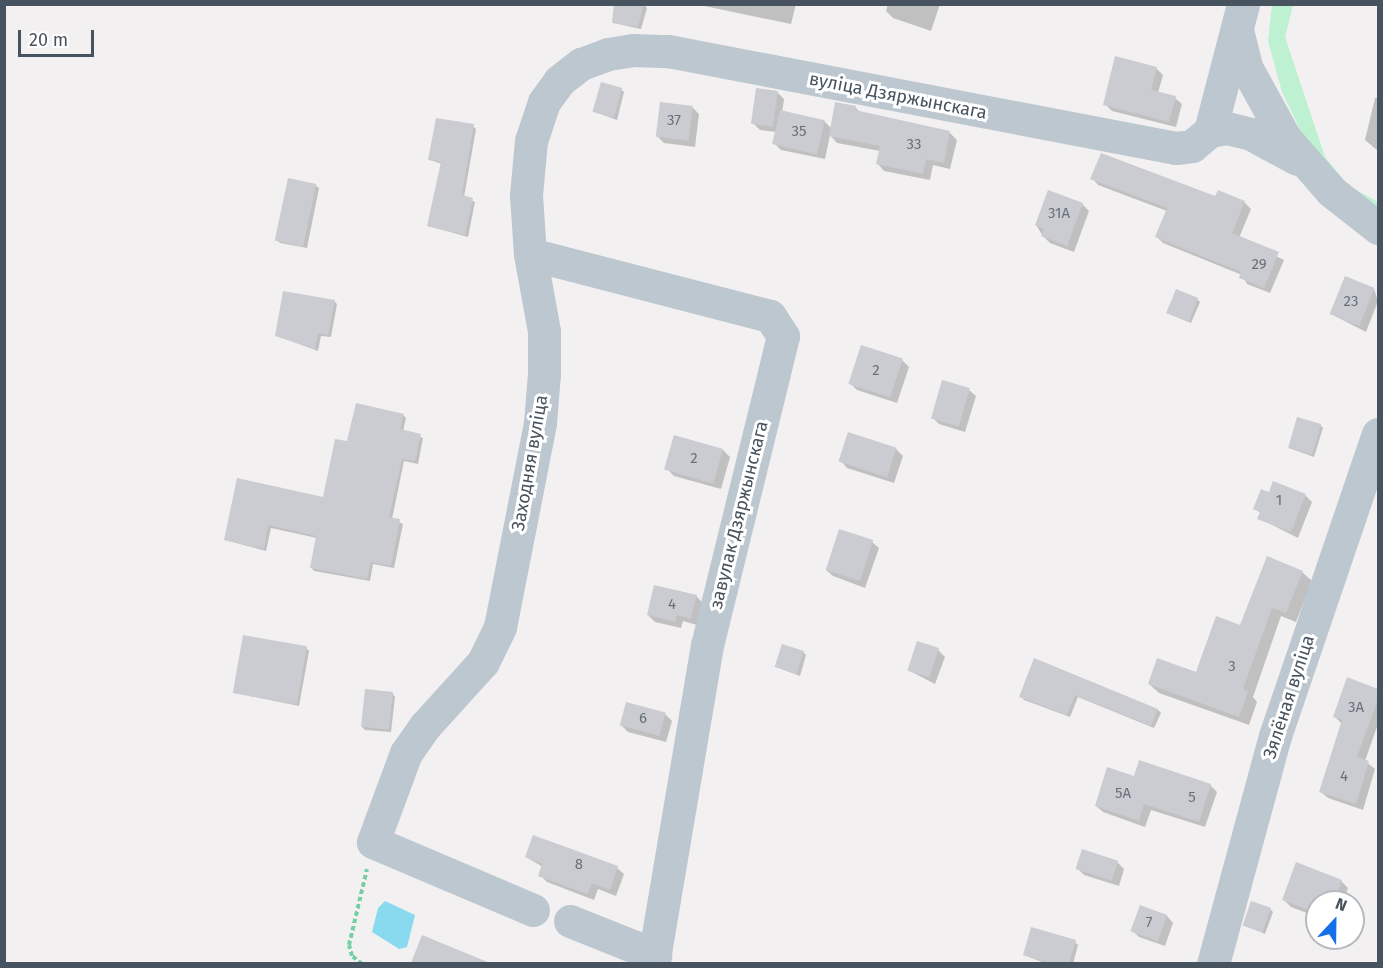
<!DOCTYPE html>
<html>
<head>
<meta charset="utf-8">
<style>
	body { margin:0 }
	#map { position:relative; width:1383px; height:968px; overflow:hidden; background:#f2f0f0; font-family:"Fira Sans",sans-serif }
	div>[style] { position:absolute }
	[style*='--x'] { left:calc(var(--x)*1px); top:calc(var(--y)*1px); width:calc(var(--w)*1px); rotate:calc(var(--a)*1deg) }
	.green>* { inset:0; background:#bdf1d1 }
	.water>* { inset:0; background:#89d9ef }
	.shadow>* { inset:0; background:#0003 }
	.building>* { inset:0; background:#caccd2; transform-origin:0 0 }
	.path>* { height:4px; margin-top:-2px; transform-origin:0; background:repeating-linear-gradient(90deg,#74d0a3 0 4.5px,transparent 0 7.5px) }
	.minor>* { height:33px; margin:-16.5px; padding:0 16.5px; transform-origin:16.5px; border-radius:16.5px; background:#bdc7cf }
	span { translate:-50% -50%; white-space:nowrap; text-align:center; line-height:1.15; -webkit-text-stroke:6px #fff; paint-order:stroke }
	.number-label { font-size:15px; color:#68717b }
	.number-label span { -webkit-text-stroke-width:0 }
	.street-label { font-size:18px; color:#47535e }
	.frame { position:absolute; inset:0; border:6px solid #47535e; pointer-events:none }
	.north { position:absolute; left:1305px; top:890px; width:60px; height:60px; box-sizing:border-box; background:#fff; border:2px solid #b5babf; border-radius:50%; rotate:22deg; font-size:16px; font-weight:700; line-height:24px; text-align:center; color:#47535e }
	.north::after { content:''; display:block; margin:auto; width:21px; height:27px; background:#1370e9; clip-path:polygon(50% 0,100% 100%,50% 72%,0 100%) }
	.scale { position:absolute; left:18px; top:30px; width:76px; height:27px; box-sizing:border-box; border:3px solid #47535e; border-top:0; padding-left:8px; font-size:18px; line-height:21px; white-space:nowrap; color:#47535e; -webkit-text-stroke:4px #fff; paint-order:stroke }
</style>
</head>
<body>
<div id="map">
	<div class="green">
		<div style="clip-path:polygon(1272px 5px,1293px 5px,1285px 37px,1325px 157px,1349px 186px,1378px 202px,1378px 214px,1341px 188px,1305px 140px,1282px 92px,1268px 41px)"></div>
	</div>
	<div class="water">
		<div style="clip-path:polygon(385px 901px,415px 915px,407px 947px,399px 949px,372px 932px,378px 908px)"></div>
	</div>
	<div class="shadow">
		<div style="clip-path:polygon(695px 4px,796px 4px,791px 24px)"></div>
		<div style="clip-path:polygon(888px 4px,940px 4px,931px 31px,893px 18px,886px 11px)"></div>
		<div style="clip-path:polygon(644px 5px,647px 8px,641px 29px,614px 23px)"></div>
		<div style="clip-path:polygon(1156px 68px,1163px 75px,1158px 93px,1175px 98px,1182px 104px,1176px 127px,1112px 111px,1105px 104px)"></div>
		<div style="clip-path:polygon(621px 89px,624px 92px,617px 120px,595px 112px)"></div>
		<div style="clip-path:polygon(777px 92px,784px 99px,782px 113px,824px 121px,832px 129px,855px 107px,861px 113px,950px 133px,957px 140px,950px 169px,933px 165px,930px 180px,884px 171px,878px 164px,880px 151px,837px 143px,830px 135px,825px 159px,781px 150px,774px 143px,776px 132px,760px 130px,753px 123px)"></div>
		<div style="clip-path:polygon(1375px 98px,1378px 98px,1378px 151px,1365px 140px)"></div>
		<div style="clip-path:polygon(693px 108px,699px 114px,695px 147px,664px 143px,657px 136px)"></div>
		<div style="clip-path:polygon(473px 126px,476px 129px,464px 197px,475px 202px,468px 237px,428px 226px,442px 164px,430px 160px)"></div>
		<div style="clip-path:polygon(1092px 178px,1244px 202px,1251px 209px,1239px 238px,1284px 260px,1270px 293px,1247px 284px,1242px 275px,1163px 243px,1157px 237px,1167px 211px,1098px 185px)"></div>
		<div style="clip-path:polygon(315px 185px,319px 188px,307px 248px,280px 243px,277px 240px)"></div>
		<div style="clip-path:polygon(1082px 204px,1089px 211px,1074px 252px,1050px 243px,1043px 236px,1036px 225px)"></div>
		<div style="clip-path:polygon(1374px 289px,1378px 301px,1366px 332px,1331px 314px)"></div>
		<div style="clip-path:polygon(1197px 299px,1200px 302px,1191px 323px,1167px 313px)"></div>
		<div style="clip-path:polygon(334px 301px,337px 304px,331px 337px,321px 336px,318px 351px,277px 336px)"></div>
		<div style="clip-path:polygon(902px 360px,909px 367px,897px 403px,857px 390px,850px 383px)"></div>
		<div style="clip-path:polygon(969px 390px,976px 396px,965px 432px,939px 424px,932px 417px)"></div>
		<div style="clip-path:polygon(403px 415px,406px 418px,403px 432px,423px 438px,418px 464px,404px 461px,392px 519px,403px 524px,394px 568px,373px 564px,370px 581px,314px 571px,311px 567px,317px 538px,271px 528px,266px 551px,225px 540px,324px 498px,348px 443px)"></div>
		<div style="clip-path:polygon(1320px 425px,1323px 428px,1314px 457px,1289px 448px)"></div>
		<div style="clip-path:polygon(849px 434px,896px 449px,903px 456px,894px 483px,847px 468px,841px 461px)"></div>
		<div style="clip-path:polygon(723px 450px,730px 457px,721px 489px,674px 476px,667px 469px)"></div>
		<div style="clip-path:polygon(1269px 494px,1305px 495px,1312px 502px,1298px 538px,1259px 518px,1261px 514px,1255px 508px)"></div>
		<div style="clip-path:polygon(872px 542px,879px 548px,865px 588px,833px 576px,826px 570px)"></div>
		<div style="clip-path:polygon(1302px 572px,1312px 581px,1296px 622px,1281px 616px,1253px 697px,1257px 702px,1249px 725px,1159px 693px,1149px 684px,1197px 674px,1241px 627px)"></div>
		<div style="clip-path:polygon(696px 596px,703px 603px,697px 625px,683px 621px,681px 628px,655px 622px,648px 615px)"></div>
		<div style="clip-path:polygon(306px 648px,309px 651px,299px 706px,235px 693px)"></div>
		<div style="clip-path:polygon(938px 650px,945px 657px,935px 684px,908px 670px)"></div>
		<div style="clip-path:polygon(803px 652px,806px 655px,800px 676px,776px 667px)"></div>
		<div style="clip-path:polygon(1035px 660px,1158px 710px,1161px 713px,1154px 728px,1078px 697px,1070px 717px,1024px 700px,1021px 696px)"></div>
		<div style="clip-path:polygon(1348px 679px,1378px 690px,1378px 724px,1365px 761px,1375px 769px,1363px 810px,1328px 798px,1321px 792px,1341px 723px,1335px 717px)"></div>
		<div style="clip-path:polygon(392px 693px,395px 697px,391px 732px,365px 730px,362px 727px)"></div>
		<div style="clip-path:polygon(665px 714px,672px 721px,666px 742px,628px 732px,621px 725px)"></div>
		<div style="clip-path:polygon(1135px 778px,1210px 785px,1217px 792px,1205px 827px,1151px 810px,1145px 827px,1103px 812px,1096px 806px)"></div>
		<div style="clip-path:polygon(526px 857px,617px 868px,624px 874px,616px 896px,598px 889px,594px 900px,547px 882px,540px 875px,543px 867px)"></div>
		<div style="clip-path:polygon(1117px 862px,1124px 869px,1119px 886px,1084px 875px,1077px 868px)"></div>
		<div style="clip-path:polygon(1341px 881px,1348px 888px,1343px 902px,1317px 902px,1317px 917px,1291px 907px,1284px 900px)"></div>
		<div style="clip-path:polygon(1141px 907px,1167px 916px,1173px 923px,1165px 946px,1139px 937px,1132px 930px)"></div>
		<div style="clip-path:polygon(1270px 909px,1273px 912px,1265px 934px,1245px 925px)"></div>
		<div style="clip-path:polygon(423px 937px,485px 964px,412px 964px)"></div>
		<div style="clip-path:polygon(1075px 942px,1078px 945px,1073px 964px,1047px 964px,1024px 955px)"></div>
	</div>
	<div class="building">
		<div style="clip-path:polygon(614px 4px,644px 4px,638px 27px,612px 23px)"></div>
		<div style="clip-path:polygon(1115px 56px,1157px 67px,1151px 90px,1176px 96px,1169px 122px,1103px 105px)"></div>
		<div style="left:601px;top:82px;width:22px;height:31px;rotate:16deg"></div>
		<div style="left:756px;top:88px;width:22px;height:36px;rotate:8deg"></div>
		<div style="left:660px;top:102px;width:33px;height:35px;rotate:7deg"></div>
		<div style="clip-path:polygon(835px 102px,856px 106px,855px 110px,950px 131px,944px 163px,926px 159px,923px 174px,876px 164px,880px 146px,829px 136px)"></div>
		<div style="left:780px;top:110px;width:46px;height:35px;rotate:13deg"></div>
		<div style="clip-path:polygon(436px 118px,474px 124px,462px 195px,473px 198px,465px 235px,427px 226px,441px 162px,428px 160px)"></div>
		<div style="clip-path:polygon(1101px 153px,1215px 196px,1218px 190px,1245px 201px,1232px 233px,1279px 252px,1264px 288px,1239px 278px,1241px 272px,1155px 237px,1167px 208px,1090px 179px)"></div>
		<div style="left:288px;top:178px;width:29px;height:64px;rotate:12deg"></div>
		<div style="clip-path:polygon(1048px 190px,1083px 203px,1067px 246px,1041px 236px,1044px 229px,1035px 225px)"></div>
		<div style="left:1345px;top:276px;width:32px;height:41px;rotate:22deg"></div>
		<div style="left:1176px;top:289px;width:24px;height:26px;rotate:22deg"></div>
		<div style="clip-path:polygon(283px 291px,335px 300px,328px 335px,318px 333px,315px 349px,275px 336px)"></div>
		<div style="left:861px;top:345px;width:44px;height:41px;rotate:18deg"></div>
		<div style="left:942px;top:380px;width:29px;height:40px;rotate:16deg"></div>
		<div style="clip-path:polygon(356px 403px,404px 414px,400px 429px,421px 434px,415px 461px,402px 459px,389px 517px,400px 519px,391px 566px,371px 562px,367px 579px,310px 568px,316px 536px,268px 525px,264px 549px,224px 540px,237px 478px,323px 497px,335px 439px,347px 441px)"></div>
		<div style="left:1297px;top:417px;width:25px;height:32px;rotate:16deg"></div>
		<div style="left:848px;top:432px;width:51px;height:31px;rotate:18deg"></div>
		<div style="left:674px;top:435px;width:51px;height:36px;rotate:16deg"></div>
		<div style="clip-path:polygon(1273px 481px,1306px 494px,1291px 532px,1257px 519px,1260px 512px,1253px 509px,1261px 489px,1269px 492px)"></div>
		<div style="left:839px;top:529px;width:36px;height:43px;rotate:18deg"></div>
		<div style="clip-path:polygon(1267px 556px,1303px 571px,1286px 613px,1272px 608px,1243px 689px,1248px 691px,1239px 717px,1148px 684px,1157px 658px,1196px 672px,1216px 616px,1240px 625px)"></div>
		<div style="clip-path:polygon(654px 585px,697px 595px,691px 619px,677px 615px,675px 622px,647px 615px)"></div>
		<div style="left:243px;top:635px;width:65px;height:59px;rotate:10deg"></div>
		<div style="left:917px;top:641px;width:23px;height:31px;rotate:18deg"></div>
		<div style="left:782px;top:644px;width:23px;height:24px;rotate:18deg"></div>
		<div style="clip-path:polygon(1034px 658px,1158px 709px,1151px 726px,1075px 695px,1067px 715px,1019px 697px)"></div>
		<div style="clip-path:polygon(1347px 677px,1378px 689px,1378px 699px,1357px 757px,1369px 761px,1356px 804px,1319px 792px,1342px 720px,1333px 717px)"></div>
		<div style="left:365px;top:689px;width:28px;height:38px;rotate:6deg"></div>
		<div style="left:626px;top:702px;width:41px;height:24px;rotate:15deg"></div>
		<div style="clip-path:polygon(1139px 760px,1211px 784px,1199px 822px,1144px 804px,1139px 821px,1095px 806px,1107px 767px,1134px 776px)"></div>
		<div style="clip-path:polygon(533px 835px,618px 866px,610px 890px,592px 883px,587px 894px,538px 876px,542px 864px,525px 857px)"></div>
		<div style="left:1082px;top:849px;width:38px;height:21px;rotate:18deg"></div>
		<div style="clip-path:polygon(1296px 862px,1342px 880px,1334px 902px,1317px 902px,1317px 913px,1282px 900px)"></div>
		<div style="left:1251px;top:901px;width:21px;height:26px;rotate:19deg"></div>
		<div style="left:1140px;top:905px;width:29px;height:28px;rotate:20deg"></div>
		<div style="clip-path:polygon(1031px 927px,1076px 940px,1069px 963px,1051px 963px,1023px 955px)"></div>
		<div style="clip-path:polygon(422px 935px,490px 963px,411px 963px)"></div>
	</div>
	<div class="path">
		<div style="--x:362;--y:964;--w:13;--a:-141"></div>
		<div style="--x:352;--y:956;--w:11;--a:-105"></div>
		<div style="--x:349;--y:945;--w:78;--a:-76.7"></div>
	</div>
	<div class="minor">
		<div style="--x:1237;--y:30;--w:38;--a:76"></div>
		<div style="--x:1246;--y:67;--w:81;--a:61.2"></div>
		<div style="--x:1285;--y:138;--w:70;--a:49"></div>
		<div style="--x:1331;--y:191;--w:60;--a:38.2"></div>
		<div style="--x:1210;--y:131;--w:17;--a:-10"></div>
		<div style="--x:1227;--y:128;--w:25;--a:14"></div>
		<div style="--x:1251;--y:134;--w:52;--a:28.5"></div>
		<div style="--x:530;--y:254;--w:248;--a:14.5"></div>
		<div style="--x:770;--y:316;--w:24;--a:57"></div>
		<div style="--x:783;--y:336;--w:318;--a:103.8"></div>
		<div style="--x:707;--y:645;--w:324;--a:99.6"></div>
		<div style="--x:533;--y:910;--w:174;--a:-157"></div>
		<div style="--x:373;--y:842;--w:95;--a:-69.7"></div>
		<div style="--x:406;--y:753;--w:33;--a:-55"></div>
		<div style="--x:425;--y:726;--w:86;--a:-47.8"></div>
		<div style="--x:483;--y:662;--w:39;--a:-64"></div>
		<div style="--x:500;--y:627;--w:208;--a:-78.9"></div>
		<div style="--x:540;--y:423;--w:50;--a:-85.4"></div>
		<div style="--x:544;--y:373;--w:42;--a:-90"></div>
		<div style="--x:544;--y:331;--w:78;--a:-100.3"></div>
		<div style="--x:530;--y:254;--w:59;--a:-93.9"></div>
		<div style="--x:526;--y:195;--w:54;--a:-84.7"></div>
		<div style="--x:531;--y:141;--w:41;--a:-71.6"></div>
		<div style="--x:544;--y:102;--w:26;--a:-54"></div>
		<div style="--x:559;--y:81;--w:28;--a:-38"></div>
		<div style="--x:581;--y:64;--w:29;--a:-20"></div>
		<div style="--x:608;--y:54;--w:25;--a:-9"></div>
		<div style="--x:633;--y:50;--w:35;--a:2"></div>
		<div style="--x:668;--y:51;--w:517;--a:10.81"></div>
		<div style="--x:1176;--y:148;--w:16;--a:-7"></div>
		<div style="--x:1192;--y:146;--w:23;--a:-40"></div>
		<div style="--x:1210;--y:131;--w:131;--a:-75.4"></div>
		<div style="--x:570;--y:921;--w:92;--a:21.8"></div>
		<div style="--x:1213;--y:964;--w:236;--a:-74.8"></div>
		<div style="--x:1275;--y:736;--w:319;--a:-71.2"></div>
	</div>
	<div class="number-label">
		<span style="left:674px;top:121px">37</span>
		<span style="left:799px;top:132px">35</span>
		<span style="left:914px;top:145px">33</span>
		<span style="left:1059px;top:214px">31А</span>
		<span style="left:1259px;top:265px">29</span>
		<span style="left:1351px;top:302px">23</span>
		<span style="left:876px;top:371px">2</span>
		<span style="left:694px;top:459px">2</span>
		<span style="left:1279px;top:501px">1</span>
		<span style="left:672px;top:605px">4</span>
		<span style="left:1232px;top:667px">3</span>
		<span style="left:1356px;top:708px">3А</span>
		<span style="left:643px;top:719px">6</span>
		<span style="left:1344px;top:777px">4</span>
		<span style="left:1123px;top:794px">5А</span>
		<span style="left:1192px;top:798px">5</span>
		<span style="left:579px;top:865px">8</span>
		<span style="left:1149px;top:923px">7</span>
	</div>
	<div class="street-label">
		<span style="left:898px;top:96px;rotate:11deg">вуліца Дзяржынскага</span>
		<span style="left:530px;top:463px;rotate:-80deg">Заходняя вуліца</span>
		<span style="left:739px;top:515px;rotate:-76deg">завулак Дзяржынскага</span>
		<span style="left:1289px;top:697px;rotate:-72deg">Зялёная вуліца</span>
	</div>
	<div class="frame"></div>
	<div class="north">N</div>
	<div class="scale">20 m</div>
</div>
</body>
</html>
